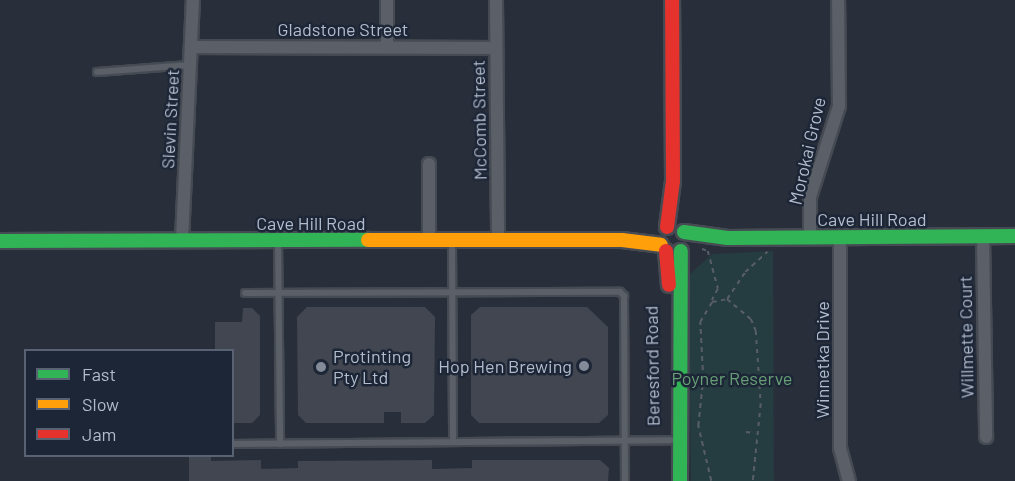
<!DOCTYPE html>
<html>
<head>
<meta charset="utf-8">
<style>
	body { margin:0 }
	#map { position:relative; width:1015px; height:481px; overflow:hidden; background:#292f3a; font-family:Barlow,sans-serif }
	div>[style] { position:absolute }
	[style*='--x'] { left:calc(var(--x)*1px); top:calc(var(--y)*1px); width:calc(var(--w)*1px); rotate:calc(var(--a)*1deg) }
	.green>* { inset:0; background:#253c41 }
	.building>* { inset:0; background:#414650 }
	.path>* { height:1.5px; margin-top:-0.75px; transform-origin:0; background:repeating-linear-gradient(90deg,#585e65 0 4.5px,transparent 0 9px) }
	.roads { filter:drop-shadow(2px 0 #464b53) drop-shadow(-2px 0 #464b53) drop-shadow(0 2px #464b53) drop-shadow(0 -2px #464b53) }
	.lane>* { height:6px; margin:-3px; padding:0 3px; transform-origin:3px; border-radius:3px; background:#5a5f68 }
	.street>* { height:12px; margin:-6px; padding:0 6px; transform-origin:6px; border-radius:6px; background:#5a5f68 }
	.fast>* { height:14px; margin:-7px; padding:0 7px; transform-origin:7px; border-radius:7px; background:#30b455 }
	.slow>* { height:14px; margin:-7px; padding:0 7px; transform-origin:7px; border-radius:7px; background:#ff9f0a }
	.jam>* { height:14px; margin:-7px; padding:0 7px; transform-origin:7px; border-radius:7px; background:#e5322d }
	.dots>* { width:16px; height:16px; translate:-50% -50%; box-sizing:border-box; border:3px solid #1c2636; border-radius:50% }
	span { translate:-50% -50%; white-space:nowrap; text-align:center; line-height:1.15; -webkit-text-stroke:5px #1c2636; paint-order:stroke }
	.street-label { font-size:18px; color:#b3bccc }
	.poi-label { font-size:18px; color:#b3bccc }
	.left { translate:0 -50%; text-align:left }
	.right { translate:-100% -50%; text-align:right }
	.park-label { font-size:18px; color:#689f77 }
	.legend { position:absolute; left:24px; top:349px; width:210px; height:108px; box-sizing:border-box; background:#1c2636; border:2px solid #586272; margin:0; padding:8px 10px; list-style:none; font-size:18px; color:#b3bccc }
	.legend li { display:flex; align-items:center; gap:12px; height:30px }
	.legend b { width:30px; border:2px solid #586272 }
</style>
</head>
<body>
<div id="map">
	<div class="green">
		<div style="clip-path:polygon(773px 251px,774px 481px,691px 481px,689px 275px,712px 254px)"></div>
	</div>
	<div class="building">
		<div style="clip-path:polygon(307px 307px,425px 307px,435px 317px,434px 415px,425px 423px,401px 423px,401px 412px,384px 412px,384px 423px,306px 423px,298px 415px,297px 317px)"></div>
		<div style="clip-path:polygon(480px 307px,587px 307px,608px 327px,608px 415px,599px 423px,479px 423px,471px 415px,471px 315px)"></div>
		<div style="clip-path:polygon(243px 308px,252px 308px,260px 316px,260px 415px,252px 423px,232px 423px,232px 351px,215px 351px,215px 322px,242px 322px)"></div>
		<div style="clip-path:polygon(189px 456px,211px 456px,211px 461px,261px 460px,261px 469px,298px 468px,298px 461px,432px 460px,432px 469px,472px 468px,472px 460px,600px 460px,609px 468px,608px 481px,189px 481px)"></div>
	</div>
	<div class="path">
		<div style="--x:702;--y:249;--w:6;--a:18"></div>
		<div style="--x:708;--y:251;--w:39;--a:75"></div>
		<div style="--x:718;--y:289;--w:13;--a:117"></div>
		<div style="--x:727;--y:299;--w:32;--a:-56"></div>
		<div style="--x:745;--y:272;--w:30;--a:-42"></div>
		<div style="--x:746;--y:432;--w:8;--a:7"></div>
		<div style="--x:711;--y:481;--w:57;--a:-103.3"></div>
		<div style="--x:698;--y:426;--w:47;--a:-83.9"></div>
		<div style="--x:703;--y:379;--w:57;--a:-93"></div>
		<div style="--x:700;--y:322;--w:23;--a:-59"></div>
		<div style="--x:712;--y:302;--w:15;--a:-11"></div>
		<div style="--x:727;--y:299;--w:31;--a:40"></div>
		<div style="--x:751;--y:319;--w:13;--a:67"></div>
		<div style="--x:756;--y:331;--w:73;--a:86.1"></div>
		<div style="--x:761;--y:404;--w:77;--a:95.9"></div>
	</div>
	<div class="roads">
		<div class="lane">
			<div style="--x:97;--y:72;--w:93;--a:-4.3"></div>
			<div style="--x:278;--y:241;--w:203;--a:89.4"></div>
			<div style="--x:452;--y:242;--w:200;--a:89.7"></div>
			<div style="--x:245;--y:293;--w:375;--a:-0.2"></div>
			<div style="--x:620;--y:292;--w:6;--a:45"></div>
			<div style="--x:624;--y:296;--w:185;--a:89.7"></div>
			<div style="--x:232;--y:444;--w:439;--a:-0.5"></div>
		</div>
		<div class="street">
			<div style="--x:496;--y:0;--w:240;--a:89.5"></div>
			<div style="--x:191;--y:47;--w:305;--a:0.2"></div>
			<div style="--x:387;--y:47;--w:47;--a:-90"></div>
			<div style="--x:429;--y:164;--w:76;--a:90"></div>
			<div style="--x:810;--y:237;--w:40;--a:-90"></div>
			<div style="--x:810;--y:197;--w:96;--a:-72.3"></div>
			<div style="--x:839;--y:106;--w:106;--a:-90.5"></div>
			<div style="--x:840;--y:237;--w:211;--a:90"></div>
			<div style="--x:840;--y:448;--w:34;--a:75"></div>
			<div style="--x:983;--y:237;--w:200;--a:89.1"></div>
			<div style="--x:182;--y:240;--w:240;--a:-87.4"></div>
		</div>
		<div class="fast">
			<div style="--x:684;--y:232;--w:44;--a:7.8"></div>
			<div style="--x:728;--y:238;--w:287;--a:-0.4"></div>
			<div style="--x:0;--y:241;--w:368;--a:-0.2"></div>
			<div style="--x:680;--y:481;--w:230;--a:-89.8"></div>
		</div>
		<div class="slow">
			<div style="--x:368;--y:240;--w:254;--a:0"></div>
			<div style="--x:622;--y:240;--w:39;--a:7"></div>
		</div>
		<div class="jam">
			<div style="--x:667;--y:227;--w:46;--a:-82.6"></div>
			<div style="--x:673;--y:181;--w:181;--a:-90.3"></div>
			<div style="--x:666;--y:251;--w:34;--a:85"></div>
		</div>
	</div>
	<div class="dots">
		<div style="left:584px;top:366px;background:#838b99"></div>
		<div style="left:321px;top:367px;background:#838b99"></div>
	</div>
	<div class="street-label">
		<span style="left:343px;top:29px">Gladstone Street</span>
		<span style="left:170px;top:119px;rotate:-87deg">Slevin Street</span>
		<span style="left:479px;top:120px;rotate:-91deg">McComb Street</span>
		<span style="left:807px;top:151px;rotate:-77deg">Morokai Grove</span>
		<span style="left:872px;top:219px">Cave Hill Road</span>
		<span style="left:311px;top:223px">Cave Hill Road</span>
		<span style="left:966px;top:337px;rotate:-91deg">Willmette Court</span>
		<span style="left:822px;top:360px;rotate:-90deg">Winnetka Drive</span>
		<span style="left:652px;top:366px;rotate:-91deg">Beresford Road</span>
	</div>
	<div class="poi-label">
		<span class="left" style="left:333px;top:367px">Protinting<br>Pty Ltd</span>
		<span class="right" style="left:572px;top:366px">Hop Hen Brewing</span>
	</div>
	<div class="park-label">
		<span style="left:732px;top:378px">Poyner Reserve</span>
	</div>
	<ul class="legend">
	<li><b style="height:8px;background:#30b455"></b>Fast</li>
	<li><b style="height:8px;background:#ff9f0a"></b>Slow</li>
	<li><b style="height:8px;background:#e5322d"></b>Jam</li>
	</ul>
</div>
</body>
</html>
